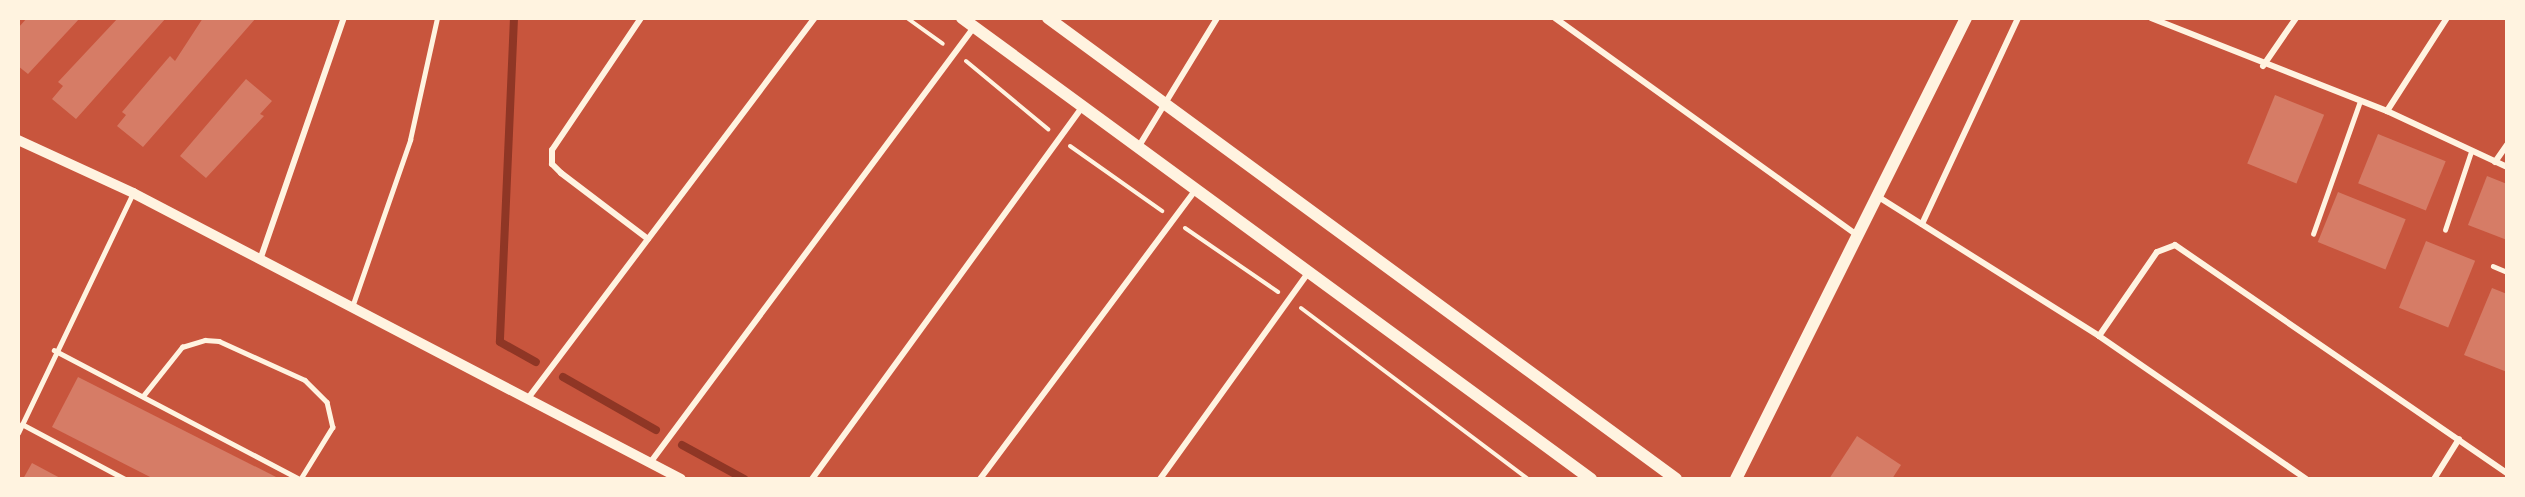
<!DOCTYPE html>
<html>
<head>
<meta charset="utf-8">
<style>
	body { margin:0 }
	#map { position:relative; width:2525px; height:497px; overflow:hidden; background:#c8553d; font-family:Jost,sans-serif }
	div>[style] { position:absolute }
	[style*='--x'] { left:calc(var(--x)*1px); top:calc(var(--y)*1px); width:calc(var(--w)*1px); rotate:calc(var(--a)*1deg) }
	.stream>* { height:8px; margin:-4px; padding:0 4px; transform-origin:4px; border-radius:4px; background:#8f3625 }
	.building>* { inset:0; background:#d67c66; transform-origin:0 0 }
	.path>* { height:4px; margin:-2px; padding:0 2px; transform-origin:2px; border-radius:2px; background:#fff3e0 }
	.service>* { height:4.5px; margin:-2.25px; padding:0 2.25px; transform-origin:2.25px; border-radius:2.25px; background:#fff3e0 }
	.minor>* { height:6px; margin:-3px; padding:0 3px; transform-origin:3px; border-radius:3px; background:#fff3e0 }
	.tertiary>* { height:10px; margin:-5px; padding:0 5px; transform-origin:5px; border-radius:5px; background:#fff3e0 }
	.secondary>* { height:12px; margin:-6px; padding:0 6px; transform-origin:6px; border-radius:6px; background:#fff3e0 }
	span { translate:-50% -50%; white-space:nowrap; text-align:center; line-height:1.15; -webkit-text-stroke:6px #fff3e0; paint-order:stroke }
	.frame { position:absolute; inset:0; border:20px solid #fff3e0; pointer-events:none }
</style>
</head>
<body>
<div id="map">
	<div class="stream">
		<div style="--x:514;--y:18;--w:324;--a:92.5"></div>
		<div style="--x:500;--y:342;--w:41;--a:29.1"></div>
		<div style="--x:563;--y:377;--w:107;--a:29.7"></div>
		<div style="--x:682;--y:445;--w:71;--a:28.7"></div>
	</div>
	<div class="building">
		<div style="clip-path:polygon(27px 18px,80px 18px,28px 74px,18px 66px,18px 28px)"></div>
		<div style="clip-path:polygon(118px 18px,166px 18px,76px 119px,52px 99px,63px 86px,58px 82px)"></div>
		<div style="clip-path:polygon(203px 18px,256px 18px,143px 147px,117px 126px,126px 115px,122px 112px,170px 56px,175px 61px)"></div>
		<div style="clip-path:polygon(246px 79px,272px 101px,260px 114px,264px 116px,206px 178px,180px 156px)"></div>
		<div style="left:2275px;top:95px;width:53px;height:74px;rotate:22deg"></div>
		<div style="left:2378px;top:134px;width:73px;height:53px;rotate:22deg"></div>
		<div style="clip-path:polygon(2487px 176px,2507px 184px,2507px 240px,2468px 225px)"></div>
		<div style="left:2338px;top:192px;width:73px;height:54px;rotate:22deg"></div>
		<div style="left:2426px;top:241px;width:53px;height:72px;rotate:22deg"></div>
		<div style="clip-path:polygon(2492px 288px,2507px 294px,2507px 372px,2464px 355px)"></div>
		<div style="clip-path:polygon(78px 377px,280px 479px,154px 479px,52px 427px)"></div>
		<div style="clip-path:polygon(1857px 436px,1901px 465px,1892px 479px,1829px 479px)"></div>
		<div style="clip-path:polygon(32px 463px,62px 479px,23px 479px)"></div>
	</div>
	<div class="path">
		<div style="--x:907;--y:18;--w:44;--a:35.8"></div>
		<div style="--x:966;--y:61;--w:107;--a:39.7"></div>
		<div style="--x:1070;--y:146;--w:113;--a:35.2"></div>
		<div style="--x:1185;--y:228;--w:113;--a:34.5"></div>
		<div style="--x:1301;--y:308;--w:284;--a:37"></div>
	</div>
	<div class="service">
		<div style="--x:2445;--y:230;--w:82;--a:-71.6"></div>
		<div style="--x:2313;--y:234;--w:141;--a:-70.5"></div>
		<div style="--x:2493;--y:266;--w:15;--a:23"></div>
		<div style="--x:352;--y:307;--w:177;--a:-70.8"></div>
		<div style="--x:410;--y:140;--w:125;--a:-77.5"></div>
		<div style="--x:54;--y:350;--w:278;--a:27.7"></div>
		<div style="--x:143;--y:396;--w:63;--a:-51.5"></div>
		<div style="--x:182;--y:347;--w:24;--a:-17"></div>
		<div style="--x:205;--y:340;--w:14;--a:4"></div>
		<div style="--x:219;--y:341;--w:94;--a:24.4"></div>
		<div style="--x:305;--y:380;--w:31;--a:45"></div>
		<div style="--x:327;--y:402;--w:26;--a:77"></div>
		<div style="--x:333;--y:427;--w:61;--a:121.6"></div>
		<div style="--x:22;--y:424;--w:117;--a:28.1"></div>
		<div style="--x:18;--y:433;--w:266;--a:-64.4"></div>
	</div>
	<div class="minor">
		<div style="--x:641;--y:18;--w:159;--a:124"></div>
		<div style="--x:552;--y:150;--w:14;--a:90"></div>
		<div style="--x:552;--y:164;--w:13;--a:45"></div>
		<div style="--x:561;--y:173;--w:109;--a:37.2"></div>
		<div style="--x:1555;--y:18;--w:372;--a:35.7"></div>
		<div style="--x:2151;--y:18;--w:254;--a:21.5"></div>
		<div style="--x:2387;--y:111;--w:132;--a:25"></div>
		<div style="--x:2263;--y:66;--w:58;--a:-55.5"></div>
		<div style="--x:2387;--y:111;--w:111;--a:-57.2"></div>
		<div style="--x:1139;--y:146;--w:150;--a:-58.6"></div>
		<div style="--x:2495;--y:162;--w:21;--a:-55"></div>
		<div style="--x:1877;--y:196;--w:262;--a:32.2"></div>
		<div style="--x:2099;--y:336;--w:252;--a:34.6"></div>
		<div style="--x:1922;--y:224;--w:227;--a:-65"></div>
		<div style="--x:260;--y:260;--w:256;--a:-70.9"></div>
		<div style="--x:2099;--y:336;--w:102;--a:-55.4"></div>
		<div style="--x:2157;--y:252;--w:19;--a:-21"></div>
		<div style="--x:2175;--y:245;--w:403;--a:34.5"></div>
		<div style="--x:529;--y:397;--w:475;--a:-53"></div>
		<div style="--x:650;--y:463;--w:543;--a:-53.38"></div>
		<div style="--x:812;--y:479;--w:461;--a:-54"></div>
		<div style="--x:980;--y:479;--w:363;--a:-53.3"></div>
		<div style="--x:1160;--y:479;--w:257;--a:-54.3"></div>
		<div style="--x:2434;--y:479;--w:47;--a:-58"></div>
	</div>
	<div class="tertiary">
		<div style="--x:18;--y:140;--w:127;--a:24.7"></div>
		<div style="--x:133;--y:193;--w:618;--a:27.56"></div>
	</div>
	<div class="secondary">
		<div style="--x:962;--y:18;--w:780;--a:36.24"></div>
		<div style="--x:1048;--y:18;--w:779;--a:36.28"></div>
		<div style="--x:1736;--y:479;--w:515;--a:-63.48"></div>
	</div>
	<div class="frame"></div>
</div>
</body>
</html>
